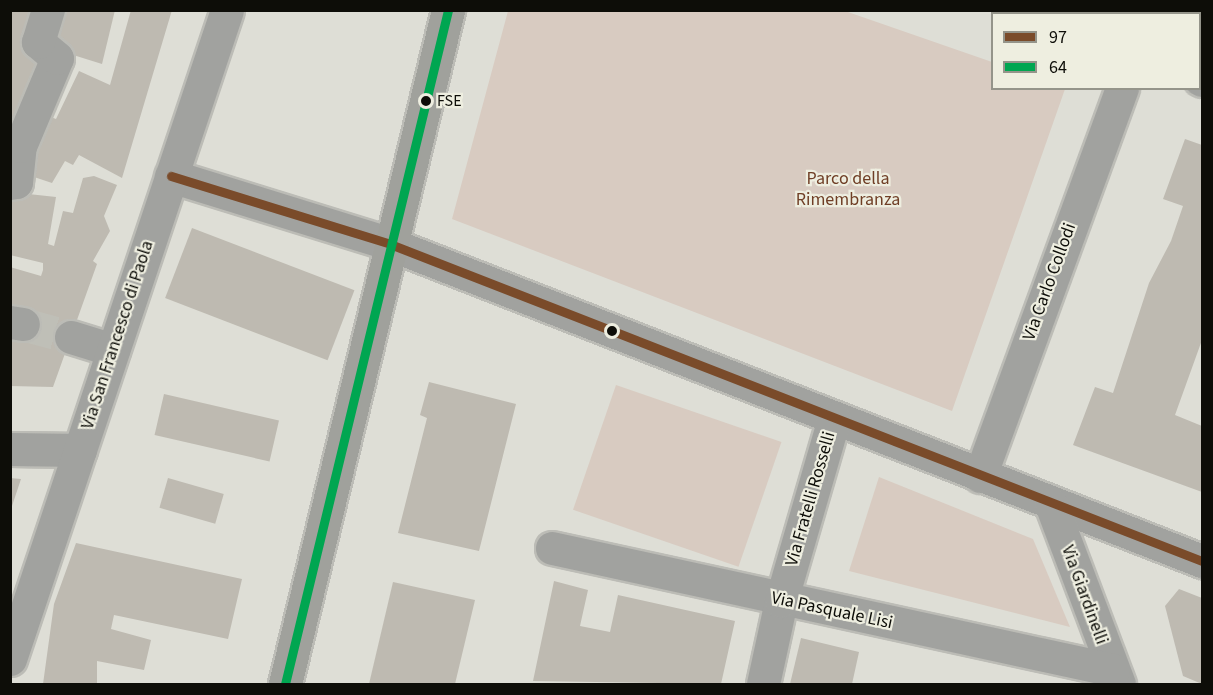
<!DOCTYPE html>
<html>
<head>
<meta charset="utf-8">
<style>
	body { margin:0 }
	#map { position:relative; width:1213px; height:695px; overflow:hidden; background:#deded6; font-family:"Source Sans 3",sans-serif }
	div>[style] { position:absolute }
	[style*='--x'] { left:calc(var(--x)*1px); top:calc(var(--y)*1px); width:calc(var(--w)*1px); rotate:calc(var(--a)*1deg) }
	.green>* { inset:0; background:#d8cbc1; transform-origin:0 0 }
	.building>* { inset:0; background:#bebab1; transform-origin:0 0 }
	.street-tunnel>* { height:33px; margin-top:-16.5px; transform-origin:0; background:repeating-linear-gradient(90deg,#bfbfb7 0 33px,transparent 0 49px) }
	.roads { filter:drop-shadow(2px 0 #bcbcb6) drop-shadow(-2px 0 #bcbcb6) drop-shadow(0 2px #bcbcb6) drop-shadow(0 -2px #bcbcb6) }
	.street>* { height:33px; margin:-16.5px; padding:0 16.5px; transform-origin:16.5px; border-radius:16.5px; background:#a1a29f }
	.secondary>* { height:33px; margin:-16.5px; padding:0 16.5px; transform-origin:16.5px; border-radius:16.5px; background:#a0a19c }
	.bus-1>* { height:9px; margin:-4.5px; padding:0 4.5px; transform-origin:4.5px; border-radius:4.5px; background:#7a4b2a }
	.bus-2>* { height:9px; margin:-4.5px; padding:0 4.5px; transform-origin:4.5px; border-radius:4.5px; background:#00a651 }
	.dots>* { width:16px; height:16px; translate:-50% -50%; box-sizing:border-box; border:3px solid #eeeee0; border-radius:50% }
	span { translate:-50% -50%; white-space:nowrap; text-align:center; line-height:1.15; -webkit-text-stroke:4.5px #eeeee0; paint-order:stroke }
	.bus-label { font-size:16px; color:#0d0d08 }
	.left { translate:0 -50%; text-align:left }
	.park-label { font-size:18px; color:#6f3e25 }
	.street-label { font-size:18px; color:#0d0d08 }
	.frame { position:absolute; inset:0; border:12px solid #0d0d08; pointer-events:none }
	.legend { position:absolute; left:991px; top:12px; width:210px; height:78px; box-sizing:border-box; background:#eeeee0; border:2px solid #94948a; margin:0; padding:8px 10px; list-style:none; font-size:18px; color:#0d0d08 }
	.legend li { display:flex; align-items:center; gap:12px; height:30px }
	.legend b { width:30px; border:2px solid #94948a }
</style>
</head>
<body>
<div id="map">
	<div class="green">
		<div style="clip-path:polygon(508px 11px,845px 11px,992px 62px,992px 88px,1065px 89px,952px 411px,452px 219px)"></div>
		<div style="left:616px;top:385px;width:175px;height:132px;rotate:19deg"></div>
		<div style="clip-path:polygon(879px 477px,1033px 539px,1070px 627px,849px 571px)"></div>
	</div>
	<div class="building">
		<div style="clip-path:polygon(10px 10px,35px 10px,22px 47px,46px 56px,10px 159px)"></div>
		<div style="clip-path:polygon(56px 10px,115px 10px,102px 64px,54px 49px)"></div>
		<div style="clip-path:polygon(131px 10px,172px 10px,122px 178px,79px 155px,73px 165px,65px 161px,52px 183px,25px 174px,37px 148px,28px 144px,40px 113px,56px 119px,79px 71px,110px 85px)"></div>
		<div style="clip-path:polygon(1175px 10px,1202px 10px,1202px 42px,1200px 14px)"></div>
		<div style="clip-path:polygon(1185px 139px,1202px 145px,1202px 340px,1175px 415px,1202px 426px,1202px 492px,1073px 445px,1095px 387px,1113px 393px,1149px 283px,1171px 241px,1183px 206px,1163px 199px)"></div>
		<div style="clip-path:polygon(94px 176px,117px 185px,104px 216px,110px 231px,93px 261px,97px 264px,53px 387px,10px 386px,10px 267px,41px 276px,43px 270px,43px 263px,10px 255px,10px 192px,56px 197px,48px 244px,54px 246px,63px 211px,73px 213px,83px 178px)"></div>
		<div style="left:192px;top:228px;width:174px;height:75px;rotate:21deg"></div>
		<div style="clip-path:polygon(429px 382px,516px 404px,479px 551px,398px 533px,427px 418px,420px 415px)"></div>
		<div style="left:164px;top:394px;width:118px;height:42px;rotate:13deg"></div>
		<div style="clip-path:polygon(10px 478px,21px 479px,11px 509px,10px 509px)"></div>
		<div style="left:168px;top:478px;width:58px;height:31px;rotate:16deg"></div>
		<div style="clip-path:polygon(76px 543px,242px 579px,228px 639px,114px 615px,111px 629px,151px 640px,144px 670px,97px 661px,97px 684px,43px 684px,54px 604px)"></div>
		<div style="clip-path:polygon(554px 581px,588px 590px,580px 626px,610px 632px,618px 595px,735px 621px,721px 684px,533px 681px)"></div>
		<div style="clip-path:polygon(393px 582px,475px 600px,455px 684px,369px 684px)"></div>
		<div style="clip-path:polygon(1179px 589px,1202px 598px,1202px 684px,1183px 676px,1165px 606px)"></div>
		<div style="clip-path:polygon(801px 638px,859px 652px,852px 684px,790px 684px)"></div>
	</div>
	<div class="street-tunnel">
		<div style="--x:23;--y:324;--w:50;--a:15.2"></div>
	</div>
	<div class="roads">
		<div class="street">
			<div style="--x:1024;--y:10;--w:9;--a:27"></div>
			<div style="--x:1154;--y:14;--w:4;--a:-63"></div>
			<div style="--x:1200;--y:79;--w:2;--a:27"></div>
			<div style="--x:171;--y:176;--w:229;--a:17.2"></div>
			<div style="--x:390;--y:244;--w:872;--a:21.33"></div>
			<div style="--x:10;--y:183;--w:6;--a:-9"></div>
			<div style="--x:16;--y:182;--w:36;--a:-84"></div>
			<div style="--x:20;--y:146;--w:95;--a:-67.2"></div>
			<div style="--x:57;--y:58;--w:25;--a:-140"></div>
			<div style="--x:38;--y:42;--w:34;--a:-73"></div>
			<div style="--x:10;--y:322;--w:13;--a:9"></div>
			<div style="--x:71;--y:337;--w:44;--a:17.2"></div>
			<div style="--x:10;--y:449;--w:70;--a:0.8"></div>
			<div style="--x:980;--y:476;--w:413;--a:-69.9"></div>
			<div style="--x:1051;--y:504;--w:192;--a:69.3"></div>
			<div style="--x:552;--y:548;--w:574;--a:12.27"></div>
			<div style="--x:10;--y:659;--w:684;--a:-71.51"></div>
			<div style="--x:763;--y:684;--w:85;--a:-77.8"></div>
			<div style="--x:781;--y:601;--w:190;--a:-73.8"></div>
		</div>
		<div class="secondary">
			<div style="--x:285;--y:684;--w:693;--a:-76.4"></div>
		</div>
	</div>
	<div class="bus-1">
		<div style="--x:171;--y:176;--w:229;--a:17.2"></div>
		<div style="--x:390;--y:244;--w:872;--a:21.33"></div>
	</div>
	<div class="bus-2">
		<div style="--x:285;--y:684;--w:693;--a:-76.4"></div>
	</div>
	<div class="dots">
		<div style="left:426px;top:101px;background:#0d0d08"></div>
		<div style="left:612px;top:331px;background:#0d0d08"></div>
	</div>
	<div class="bus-label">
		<span class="left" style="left:437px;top:101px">FSE</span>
	</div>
	<div class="park-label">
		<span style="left:848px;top:190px">Parco della<br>Rimembranza</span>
	</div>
	<div class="street-label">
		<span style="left:1050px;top:282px;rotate:-70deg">Via Carlo Collodi</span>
		<span style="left:118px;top:335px;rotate:-72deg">Via San Francesco di Paola</span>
		<span style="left:811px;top:499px;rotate:-74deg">Via Fratelli Rosselli</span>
		<span style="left:1084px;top:595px;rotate:70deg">Via Giardinelli</span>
		<span style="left:832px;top:611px;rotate:12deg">Via Pasquale Lisi</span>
	</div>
	<div class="frame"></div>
	<ul class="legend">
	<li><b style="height:8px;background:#7a4b2a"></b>97</li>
	<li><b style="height:8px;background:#00a651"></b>64</li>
	</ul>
</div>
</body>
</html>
